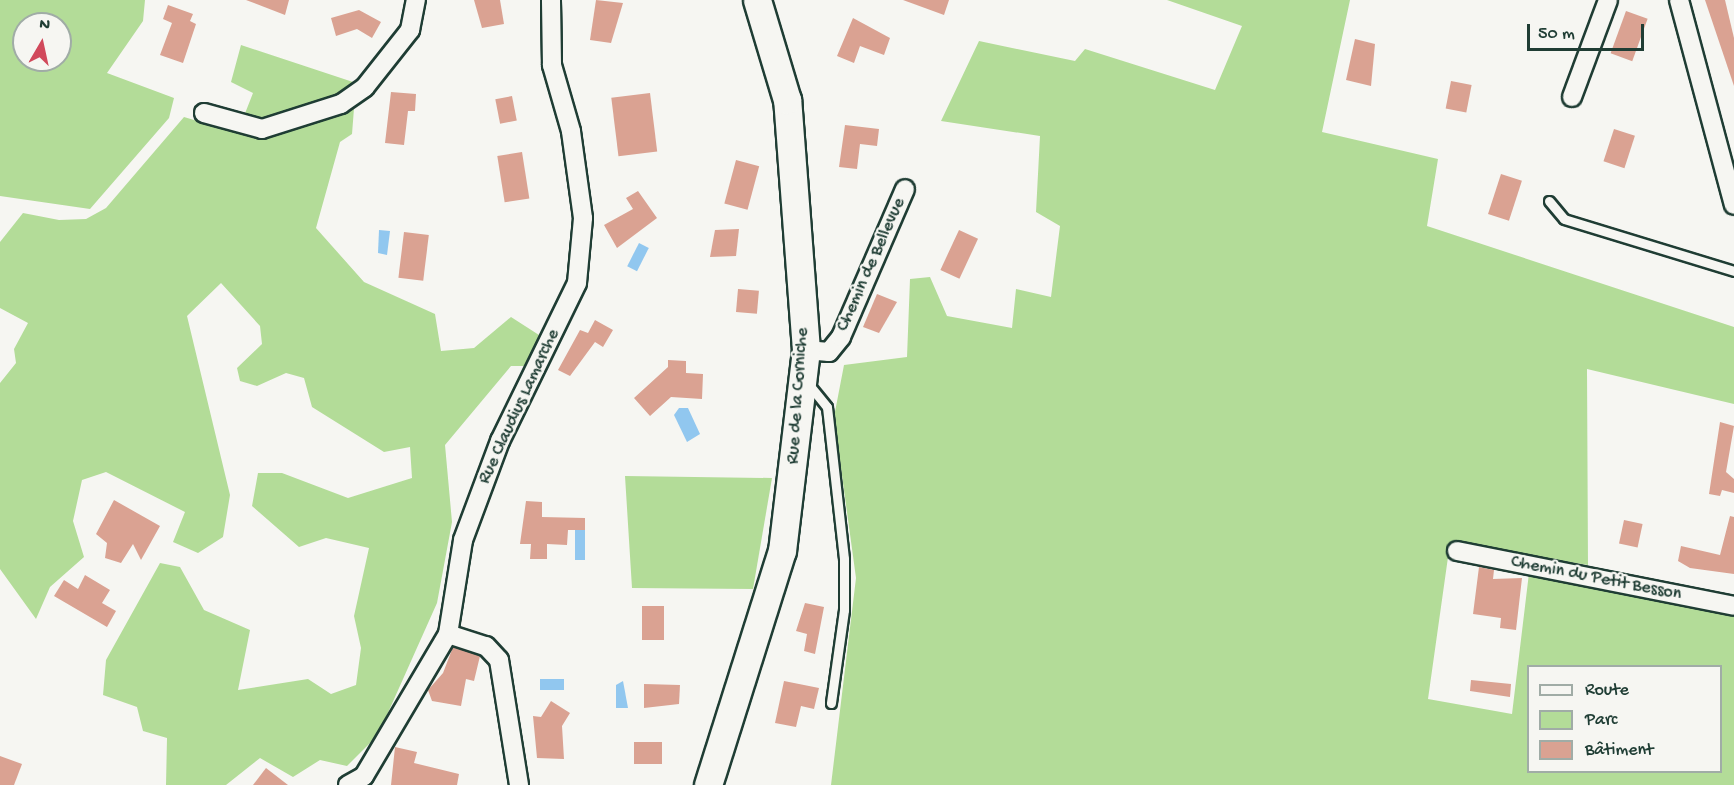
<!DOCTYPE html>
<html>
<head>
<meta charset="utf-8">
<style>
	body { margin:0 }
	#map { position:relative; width:1734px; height:785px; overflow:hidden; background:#f6f6f2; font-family:"Gochi Hand",sans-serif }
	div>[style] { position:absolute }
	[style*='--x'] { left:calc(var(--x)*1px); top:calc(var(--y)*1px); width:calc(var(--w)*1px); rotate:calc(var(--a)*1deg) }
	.green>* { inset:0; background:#b3dc98 }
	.water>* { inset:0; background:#91c7ef; transform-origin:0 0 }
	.building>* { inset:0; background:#daa292; transform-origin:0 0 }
	.roads { filter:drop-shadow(2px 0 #1f3d34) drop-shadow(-2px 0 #1f3d34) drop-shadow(0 2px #1f3d34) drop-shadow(0 -2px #1f3d34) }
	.service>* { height:9px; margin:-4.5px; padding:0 4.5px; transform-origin:4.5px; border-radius:4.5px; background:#f6f6f2 }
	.minor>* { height:18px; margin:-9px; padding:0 9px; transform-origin:9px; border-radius:9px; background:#f6f6f2 }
	.secondary>* { height:27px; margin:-13.5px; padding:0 13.5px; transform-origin:13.5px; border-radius:13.5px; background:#f6f6f2 }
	span { translate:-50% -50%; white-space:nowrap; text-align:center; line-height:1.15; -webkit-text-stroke:4.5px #f6f6f2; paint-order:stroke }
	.street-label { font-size:18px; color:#1f3d34 }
	.legend { position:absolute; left:1527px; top:665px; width:195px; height:108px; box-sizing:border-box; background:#f6f6f2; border:2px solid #a0aca6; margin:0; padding:8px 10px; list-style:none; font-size:18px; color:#1f3d34 }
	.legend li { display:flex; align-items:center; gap:12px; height:30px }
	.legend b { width:30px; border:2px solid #a0aca6 }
	.north { position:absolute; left:12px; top:12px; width:60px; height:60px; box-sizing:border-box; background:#f6f6f2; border:2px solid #a0aca6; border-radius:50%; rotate:9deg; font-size:16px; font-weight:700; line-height:24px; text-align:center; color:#1f3d34 }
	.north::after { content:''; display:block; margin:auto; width:21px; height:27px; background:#d1495b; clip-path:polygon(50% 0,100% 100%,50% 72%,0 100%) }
	.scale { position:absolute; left:1527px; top:24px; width:117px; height:27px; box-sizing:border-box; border:3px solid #1f3d34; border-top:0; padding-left:8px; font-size:18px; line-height:21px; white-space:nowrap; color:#1f3d34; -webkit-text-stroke:4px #f6f6f2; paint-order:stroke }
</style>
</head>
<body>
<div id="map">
	<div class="green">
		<div style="clip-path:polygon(evenodd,0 0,145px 0,143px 21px,107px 73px,174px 98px,169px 118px,90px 209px,0 196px,0 0,24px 24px,60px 24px,60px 60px,24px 60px,24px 24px)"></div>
		<div style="clip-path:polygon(evenodd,1167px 0,1350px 0,1322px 132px,1438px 159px,1427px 226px,1734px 327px,1734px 404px,1587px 369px,1588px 565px,1450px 543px,1428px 699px,1512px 714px,1529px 573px,1734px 610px,1734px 785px,831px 785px,856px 578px,834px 417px,844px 365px,907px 357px,910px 279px,930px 277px,947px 316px,1012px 328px,1016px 289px,1051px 297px,1060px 226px,1036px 212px,1040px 136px,941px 121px,979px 41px,1075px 61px,1085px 49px,1215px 90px,1242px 26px,1167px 0,1528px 666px,1720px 666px,1720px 772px,1528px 772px,1528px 666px)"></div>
		<div style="clip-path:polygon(241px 45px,356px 83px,352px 134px,340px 142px,316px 228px,364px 282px,435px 314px,441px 351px,474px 348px,511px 317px,539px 335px,526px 366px,511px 366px,445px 445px,452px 522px,437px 603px,378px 735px,347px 766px,320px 760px,293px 777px,260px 758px,226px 785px,166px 785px,167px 738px,143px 731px,137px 707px,103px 695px,106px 660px,160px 563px,180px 567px,204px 610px,250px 630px,238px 690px,308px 679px,331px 694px,356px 685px,361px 648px,354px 616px,369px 548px,326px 538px,299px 547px,252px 506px,258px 473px,282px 473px,348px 498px,412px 478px,410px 447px,384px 452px,312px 407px,304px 378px,286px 373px,257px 386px,240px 381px,237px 368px,262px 344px,260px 326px,221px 283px,187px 316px,230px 495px,223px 537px,198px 553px,173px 542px,185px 512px,106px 472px,82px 480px,73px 521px,84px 557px,50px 587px,36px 619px,0 569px,0 383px,16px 363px,14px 349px,28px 323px,0 308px,0 242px,23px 213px,59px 220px,86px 219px,106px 208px,184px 117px,254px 138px,244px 116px,253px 93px,231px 82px)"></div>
		<div style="clip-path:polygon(625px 476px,772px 478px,753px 589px,632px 588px)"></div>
	</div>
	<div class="water">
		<div style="clip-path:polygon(379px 230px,390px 231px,387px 255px,378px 253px)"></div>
		<div style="left:639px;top:243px;width:11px;height:26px;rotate:27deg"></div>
		<div style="clip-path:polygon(679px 408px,688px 408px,700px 434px,687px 442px,674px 415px)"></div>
		<div style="left:575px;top:530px;width:10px;height:30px"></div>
		<div style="left:540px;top:679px;width:24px;height:11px"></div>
		<div style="clip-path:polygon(623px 681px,628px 708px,616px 708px,616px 685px)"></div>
	</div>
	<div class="building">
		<div style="clip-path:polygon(246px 0,289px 0,285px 15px)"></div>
		<div style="clip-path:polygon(474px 0,500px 0,504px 24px,482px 28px)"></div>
		<div style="clip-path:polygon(596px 0,623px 3px,611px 43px,590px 40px)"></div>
		<div style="clip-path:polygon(903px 0,949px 0,944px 15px)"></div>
		<div style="clip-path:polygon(1705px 0,1725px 0,1734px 38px,1734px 86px)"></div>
		<div style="clip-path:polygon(168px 5px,193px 14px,190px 21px,196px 24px,183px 63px,160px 55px,172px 23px,163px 19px)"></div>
		<div style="clip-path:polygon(359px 10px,381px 22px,372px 38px,357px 29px,336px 36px,331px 18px)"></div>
		<div style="left:1626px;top:11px;width:23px;height:45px;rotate:20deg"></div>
		<div style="clip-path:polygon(853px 18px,890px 38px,884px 55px,860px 46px,854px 63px,837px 56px)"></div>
		<div style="clip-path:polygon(1355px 39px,1375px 44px,1371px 86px,1346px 80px)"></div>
		<div style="left:1451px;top:81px;width:21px;height:28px;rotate:11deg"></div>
		<div style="clip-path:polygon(391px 92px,416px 94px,415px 111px,408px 111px,404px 145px,385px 143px)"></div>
		<div style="left:650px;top:93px;width:59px;height:39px;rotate:83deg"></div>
		<div style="left:512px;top:96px;width:25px;height:17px;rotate:79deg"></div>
		<div style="clip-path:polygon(845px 125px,879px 129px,877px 146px,860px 144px,857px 169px,839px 167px)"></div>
		<div style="left:1614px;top:129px;width:22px;height:34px;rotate:18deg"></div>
		<div style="left:522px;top:152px;width:47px;height:25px;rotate:81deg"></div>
		<div style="left:736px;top:160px;width:24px;height:45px;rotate:15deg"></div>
		<div style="left:1501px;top:174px;width:22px;height:42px;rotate:18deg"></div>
		<div style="clip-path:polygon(638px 191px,657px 218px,617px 248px,604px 225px,633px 209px,626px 198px)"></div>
		<div style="clip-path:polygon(739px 229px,736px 256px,710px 257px,715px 230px)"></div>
		<div style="left:959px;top:230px;width:21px;height:44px;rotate:25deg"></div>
		<div style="left:404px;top:232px;width:25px;height:46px;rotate:7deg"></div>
		<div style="left:738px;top:289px;width:21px;height:23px;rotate:5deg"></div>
		<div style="clip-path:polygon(877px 294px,897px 302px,879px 333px,863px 327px)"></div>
		<div style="clip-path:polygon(595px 320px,613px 330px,603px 347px,595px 342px,570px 376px,558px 370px,580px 330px,588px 333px)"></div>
		<div style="clip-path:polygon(668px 360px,686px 361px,686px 373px,703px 374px,702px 399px,671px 397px,650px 416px,634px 398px,668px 367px)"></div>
		<div style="clip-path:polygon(1720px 422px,1734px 426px,1726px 472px,1734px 479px,1734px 493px,1722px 490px,1720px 496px,1709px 494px)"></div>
		<div style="clip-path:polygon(114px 500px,160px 526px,141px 560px,133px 544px,121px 563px,105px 558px,107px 543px,96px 534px)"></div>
		<div style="clip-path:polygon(526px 501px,542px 502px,542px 517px,585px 518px,585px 530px,568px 530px,567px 545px,547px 544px,547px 559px,530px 559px,531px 544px,520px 544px)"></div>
		<div style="clip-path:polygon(1730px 516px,1734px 517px,1734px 574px,1690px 568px,1678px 561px,1681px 546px,1720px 555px)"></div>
		<div style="left:1624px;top:520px;width:19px;height:24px;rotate:12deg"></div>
		<div style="clip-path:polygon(1479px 567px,1494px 570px,1493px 579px,1522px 578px,1516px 630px,1500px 628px,1501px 618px,1473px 614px)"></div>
		<div style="clip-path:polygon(85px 575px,110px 590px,102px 603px,116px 611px,107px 627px,54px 596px,64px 580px,78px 589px)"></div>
		<div style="clip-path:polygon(805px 603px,824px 607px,815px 654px,804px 651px,807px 634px,796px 631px)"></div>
		<div style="left:642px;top:606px;width:22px;height:34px"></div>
		<div style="clip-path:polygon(453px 647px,480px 656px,474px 681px,466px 679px,461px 706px,432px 701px,428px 690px,443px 673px)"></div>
		<div style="clip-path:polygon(1471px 680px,1511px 684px,1510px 697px,1470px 691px)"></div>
		<div style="clip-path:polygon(784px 681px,819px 688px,814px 709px,801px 706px,796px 727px,775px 723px)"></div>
		<div style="clip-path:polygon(644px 684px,680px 685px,679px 704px,644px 708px)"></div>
		<div style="clip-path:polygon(551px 701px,570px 713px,562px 726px,564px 759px,537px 758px,533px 716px,541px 717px)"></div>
		<div style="left:634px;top:742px;width:28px;height:22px"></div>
		<div style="clip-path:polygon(395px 747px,417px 752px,414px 763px,459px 774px,457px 785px,391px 785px)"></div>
		<div style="clip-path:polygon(0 756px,22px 764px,14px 785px,0 785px)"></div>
		<div style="clip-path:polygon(266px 768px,288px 785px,253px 785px)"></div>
	</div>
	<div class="roads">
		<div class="service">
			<div style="--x:1549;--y:201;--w:23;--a:50"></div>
			<div style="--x:1564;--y:219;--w:178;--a:17"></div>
			<div style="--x:806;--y:381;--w:33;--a:51"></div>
			<div style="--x:827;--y:407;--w:153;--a:83.6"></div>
			<div style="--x:844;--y:559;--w:51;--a:90"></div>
			<div style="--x:844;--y:610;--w:94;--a:98"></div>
		</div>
		<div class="minor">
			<div style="--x:1679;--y:0;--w:212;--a:75"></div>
			<div style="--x:1572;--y:97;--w:103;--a:-69.6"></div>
			<div style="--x:204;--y:113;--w:60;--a:15.4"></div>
			<div style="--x:262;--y:129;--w:83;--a:-17.6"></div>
			<div style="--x:341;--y:104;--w:29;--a:-35"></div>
			<div style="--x:365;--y:87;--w:73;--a:-51.7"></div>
			<div style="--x:410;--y:30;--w:31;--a:-79"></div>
			<div style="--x:806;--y:350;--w:23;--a:5"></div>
			<div style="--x:829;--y:352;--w:19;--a:-51"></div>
			<div style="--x:841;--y:337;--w:161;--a:-66.6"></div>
			<div style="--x:1457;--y:551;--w:282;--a:11.2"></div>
			<div style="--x:448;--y:634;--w:40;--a:18"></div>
			<div style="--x:486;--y:646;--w:19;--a:47"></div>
			<div style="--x:499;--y:660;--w:127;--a:80.9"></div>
			<div style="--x:348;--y:785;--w:18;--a:-29"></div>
			<div style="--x:364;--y:776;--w:165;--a:-59.4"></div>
			<div style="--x:448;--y:634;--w:95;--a:-80.9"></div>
			<div style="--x:463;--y:540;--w:106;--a:-69.5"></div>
			<div style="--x:500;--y:441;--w:176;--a:-64"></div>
			<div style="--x:577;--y:283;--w:65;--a:-84.7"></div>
			<div style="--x:583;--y:218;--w:88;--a:-97.9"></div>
			<div style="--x:571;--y:131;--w:69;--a:-106.1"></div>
			<div style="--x:552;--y:65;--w:65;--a:-90.9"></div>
		</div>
		<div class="secondary">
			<div style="--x:708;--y:785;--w:245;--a:-72.5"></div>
			<div style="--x:782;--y:551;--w:202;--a:-83.2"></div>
			<div style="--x:806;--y:350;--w:251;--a:-94.3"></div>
			<div style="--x:787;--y:100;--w:104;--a:-106.7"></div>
		</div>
	</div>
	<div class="street-label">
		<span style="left:872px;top:265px;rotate:-66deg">Chemin de Bellevue</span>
		<span style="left:799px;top:396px;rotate:-86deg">Rue de la Corniche</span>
		<span style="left:520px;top:407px;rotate:-65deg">Rue Claudius Lamarche</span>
		<span style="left:1596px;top:579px;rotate:11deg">Chemin du Petit Besson</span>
	</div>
	<ul class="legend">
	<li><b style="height:8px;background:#f6f6f2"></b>Route</li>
	<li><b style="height:16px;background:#b3dc98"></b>Parc</li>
	<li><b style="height:16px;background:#daa292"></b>Bâtiment</li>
	</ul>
	<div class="north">N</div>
	<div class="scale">50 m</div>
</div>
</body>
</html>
